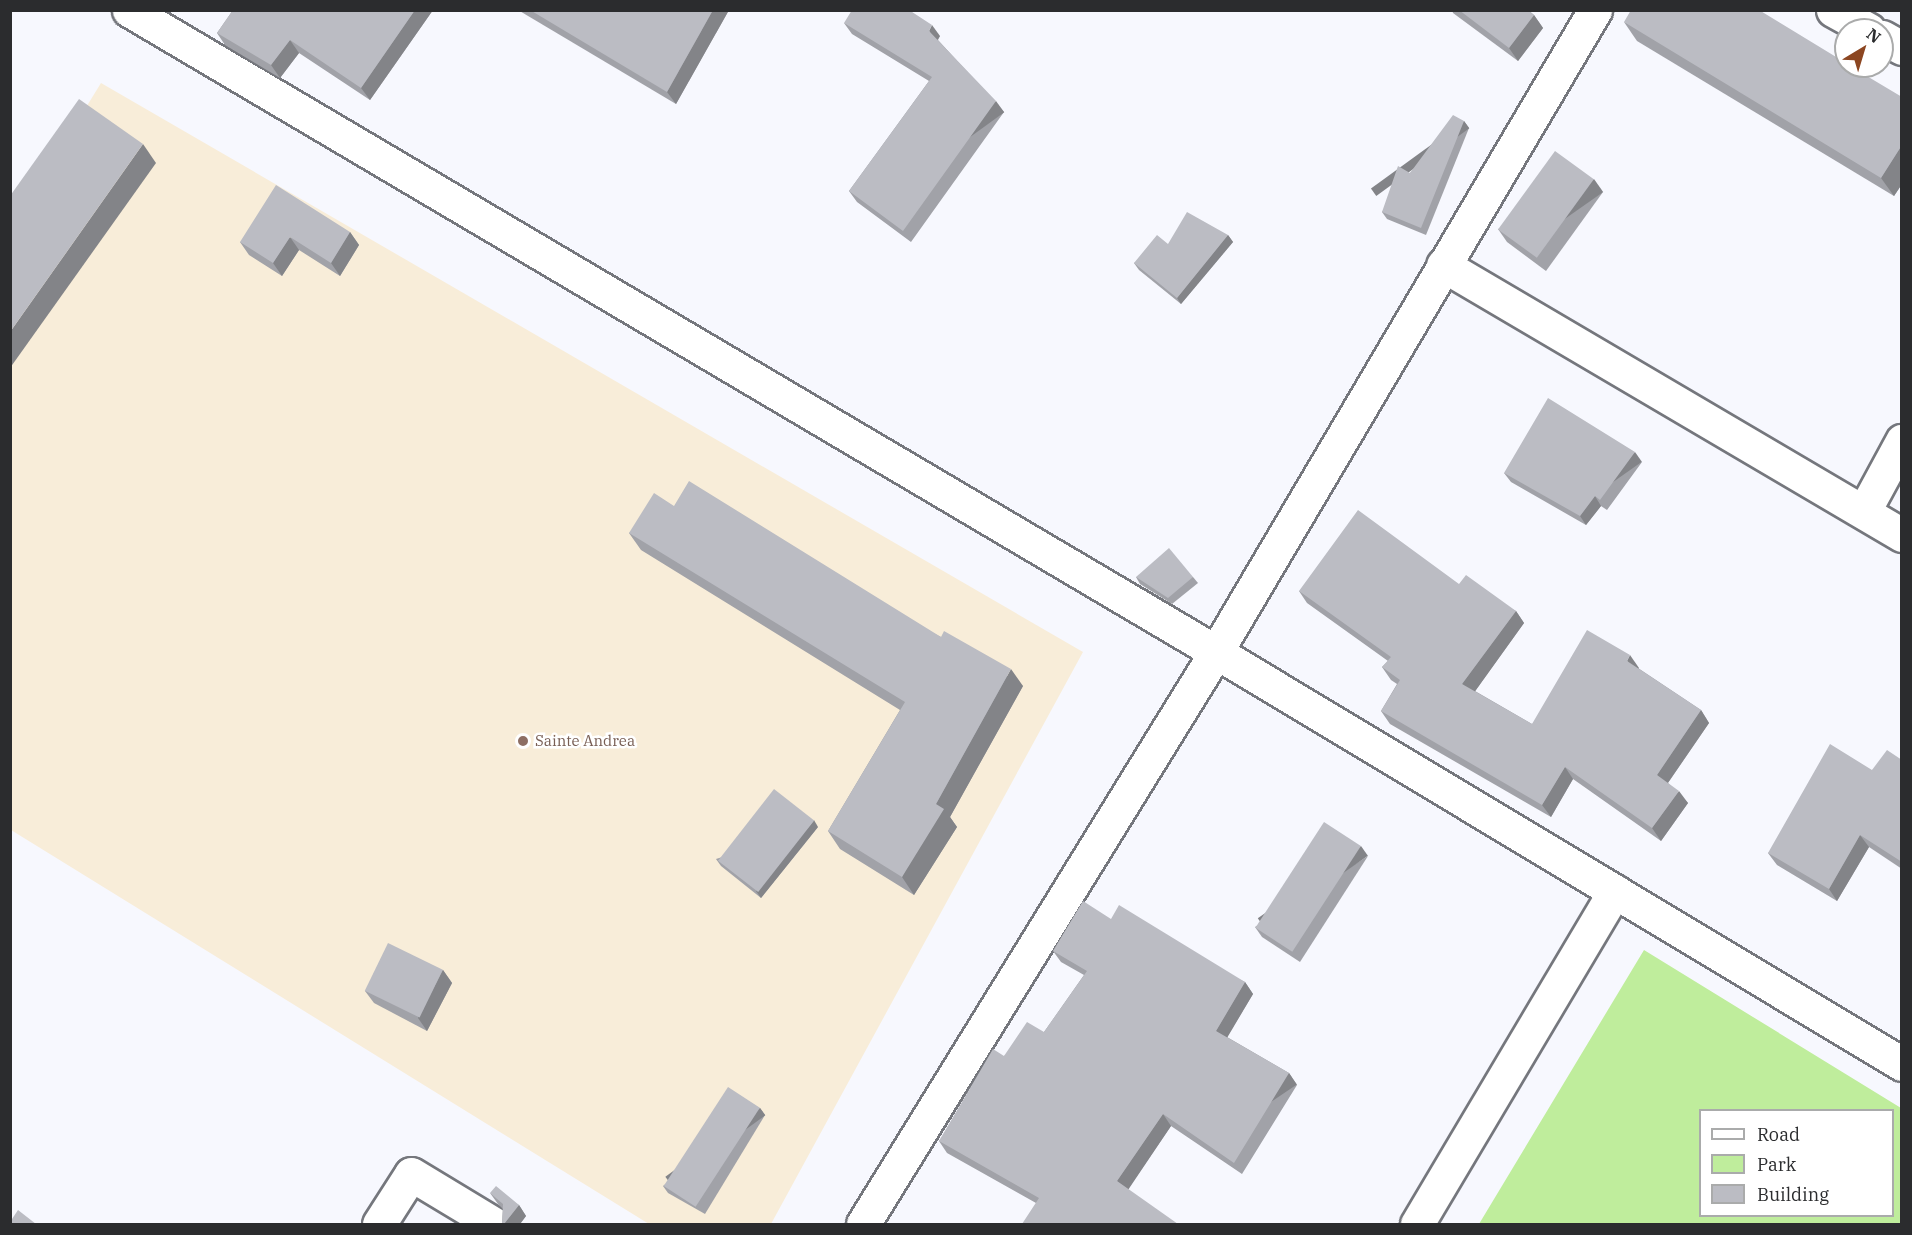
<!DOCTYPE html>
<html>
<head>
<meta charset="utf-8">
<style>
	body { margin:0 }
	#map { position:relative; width:1912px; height:1235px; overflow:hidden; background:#f7f8fe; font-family:"IBM Plex Serif",serif }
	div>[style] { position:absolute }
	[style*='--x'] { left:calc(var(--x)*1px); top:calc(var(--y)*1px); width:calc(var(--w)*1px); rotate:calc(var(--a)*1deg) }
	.education>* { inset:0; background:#f8edd9 }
	.green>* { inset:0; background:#bfed9c }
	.roads { filter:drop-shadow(2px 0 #75777d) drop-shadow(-2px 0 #75777d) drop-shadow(0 2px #75777d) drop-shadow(0 -2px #75777d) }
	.street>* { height:33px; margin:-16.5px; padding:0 16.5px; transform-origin:16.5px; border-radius:16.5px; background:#fff }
	.wall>* { inset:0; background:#a1a2a8 }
	.shaded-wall>* { inset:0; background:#838488; transform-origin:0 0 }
	.building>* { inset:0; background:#bbbcc3; transform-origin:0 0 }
	.dots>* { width:16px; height:16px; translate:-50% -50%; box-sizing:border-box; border:3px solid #fff; border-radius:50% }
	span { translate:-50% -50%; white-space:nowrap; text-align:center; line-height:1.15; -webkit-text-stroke:5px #fff; paint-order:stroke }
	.education-label { font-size:15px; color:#785e54 }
	.left { translate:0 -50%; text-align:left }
	.frame { position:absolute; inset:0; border:12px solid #2b2c2e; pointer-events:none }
	.legend { position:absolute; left:1699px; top:1109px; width:195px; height:108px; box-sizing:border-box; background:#fff; border:2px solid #aaabab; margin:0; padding:8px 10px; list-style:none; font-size:18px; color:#2b2c2e }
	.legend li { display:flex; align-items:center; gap:12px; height:30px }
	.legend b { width:30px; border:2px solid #aaabab }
	.north { position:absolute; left:1834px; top:18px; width:60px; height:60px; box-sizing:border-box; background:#fff; border:2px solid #aaabab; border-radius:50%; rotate:38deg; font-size:16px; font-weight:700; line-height:24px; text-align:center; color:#2b2c2e }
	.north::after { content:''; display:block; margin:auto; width:21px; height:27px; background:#8c4621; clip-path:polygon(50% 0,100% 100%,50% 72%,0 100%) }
</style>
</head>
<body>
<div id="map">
	<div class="education">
		<div style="clip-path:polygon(101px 83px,1083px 652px,771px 1224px,649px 1224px,11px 830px,10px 231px)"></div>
	</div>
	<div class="green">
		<div style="clip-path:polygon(evenodd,1644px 950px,1901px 1108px,1901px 1224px,1479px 1224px,1644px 950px,1700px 1110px,1892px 1110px,1892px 1216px,1700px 1216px,1700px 1110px)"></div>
	</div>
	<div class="roads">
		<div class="street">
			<div style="--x:129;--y:10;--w:1262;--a:30.57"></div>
			<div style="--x:1216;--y:652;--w:672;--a:121.68"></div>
			<div style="--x:1595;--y:10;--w:746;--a:120.56"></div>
			<div style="--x:1216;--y:652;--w:800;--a:30.99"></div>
			<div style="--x:1833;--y:10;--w:41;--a:29.1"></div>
			<div style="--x:1882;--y:37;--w:23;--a:29"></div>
			<div style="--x:1443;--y:265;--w:533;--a:30.47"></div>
			<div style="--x:1864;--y:511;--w:80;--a:-61.5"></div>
			<div style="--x:379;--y:1224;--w:59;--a:-57.4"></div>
			<div style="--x:411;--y:1174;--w:97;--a:31.1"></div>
			<div style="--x:1417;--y:1224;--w:387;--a:-59.3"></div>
		</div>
	</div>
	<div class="wall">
		<div style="clip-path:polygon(233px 10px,433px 10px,370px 100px,299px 53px,280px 78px,225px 45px,217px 33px)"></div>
		<div style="clip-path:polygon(518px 10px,729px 10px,676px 104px)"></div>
		<div style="clip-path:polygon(1452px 10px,1528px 10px,1534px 15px,1543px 28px,1518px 61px,1453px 13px)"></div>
		<div style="clip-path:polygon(1624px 22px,1902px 97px,1902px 184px,1894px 196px,1637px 41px)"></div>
		<div style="clip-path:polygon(844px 23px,940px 36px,938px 40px,1004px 112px,911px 242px,857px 202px,849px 191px,929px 81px,852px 34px)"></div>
		<div style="clip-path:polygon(1464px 121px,1469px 128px,1426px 235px,1387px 219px,1382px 212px,1410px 173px)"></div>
		<div style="clip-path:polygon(1603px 192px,1546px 271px,1507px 242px,1498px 229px)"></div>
		<div style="clip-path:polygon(350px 232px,359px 245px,340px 276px,299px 250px,282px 276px,249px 255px,240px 242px)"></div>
		<div style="clip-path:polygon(1228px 235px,1233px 242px,1181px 304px,1139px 270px,1134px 263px,1168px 244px)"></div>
		<div style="clip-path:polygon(1642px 462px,1607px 510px,1601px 506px,1586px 525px,1511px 482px,1504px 473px)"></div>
		<div style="clip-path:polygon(674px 506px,941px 637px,1023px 686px,950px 817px,957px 827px,914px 895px,840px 849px,828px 831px,900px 710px,641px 550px,629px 533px)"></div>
		<div style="clip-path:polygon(1136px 577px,1193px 577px,1198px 583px,1172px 604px,1140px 584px)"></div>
		<div style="clip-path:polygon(1459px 584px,1516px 611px,1524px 623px,1475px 691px,1532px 724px,1639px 668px,1638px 668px,1701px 710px,1709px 723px,1668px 783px,1688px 803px,1661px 841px,1573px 779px,1551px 817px,1390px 724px,1381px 711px,1397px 684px,1391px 680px,1382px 667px,1388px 661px,1307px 603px,1299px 591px)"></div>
		<div style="clip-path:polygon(1902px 760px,1902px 869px,1869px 847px,1837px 901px,1777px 865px,1768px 853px,1872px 770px)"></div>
		<div style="clip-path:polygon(818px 827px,761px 898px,721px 866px,716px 859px)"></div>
		<div style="clip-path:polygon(1368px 856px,1300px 962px,1262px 937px,1255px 927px)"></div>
		<div style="clip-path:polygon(1111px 919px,1245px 982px,1253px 994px,1227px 1037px,1289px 1073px,1297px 1085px,1242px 1174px,1171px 1126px,1128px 1189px,1036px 1203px,947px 1153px,939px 1141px,1004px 1056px,1044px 1032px,1084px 975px,1061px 962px,1053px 951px)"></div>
		<div style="clip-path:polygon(443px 970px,452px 983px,427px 1031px,374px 1003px,365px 991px)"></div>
		<div style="clip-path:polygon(760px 1108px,765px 1115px,705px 1214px,668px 1193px,663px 1186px)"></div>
		<div style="clip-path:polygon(490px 1193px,519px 1205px,526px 1216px,520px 1224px,499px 1224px,502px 1223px,503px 1209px,498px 1204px)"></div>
	</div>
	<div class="shaded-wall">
		<div style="clip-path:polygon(415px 10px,433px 10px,370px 100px,361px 88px)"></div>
		<div style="clip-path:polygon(713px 10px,729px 10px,676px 104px,667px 92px)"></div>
		<div style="clip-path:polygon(1534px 15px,1543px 28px,1518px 61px,1509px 48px)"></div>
		<div style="clip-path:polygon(932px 25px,940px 36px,936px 42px,929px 31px)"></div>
		<div style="clip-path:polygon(290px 40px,299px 53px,280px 78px,271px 65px)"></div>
		<div style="left:996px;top:101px;width:14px;height:160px;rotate:54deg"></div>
		<div style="left:1464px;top:121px;width:9px;height:115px;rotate:54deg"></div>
		<div style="clip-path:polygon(143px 144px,156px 163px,10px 368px,10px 332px)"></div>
		<div style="clip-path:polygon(1902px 145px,1902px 184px,1894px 196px,1881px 178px)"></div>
		<div style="left:1594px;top:179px;width:16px;height:97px;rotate:55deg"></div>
		<div style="clip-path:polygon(350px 232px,359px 245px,340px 276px,331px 263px)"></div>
		<div style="clip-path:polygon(1228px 235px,1233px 242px,1181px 304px,1177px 298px)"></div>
		<div style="clip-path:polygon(290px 237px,299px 250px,282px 276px,273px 263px)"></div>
		<div style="left:1635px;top:452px;width:12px;height:59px;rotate:55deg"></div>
		<div style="clip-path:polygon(1595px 496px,1601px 506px,1586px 525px,1580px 516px)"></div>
		<div style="clip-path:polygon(1516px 611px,1524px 623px,1471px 697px,1462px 684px)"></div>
		<div style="clip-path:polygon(1630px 655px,1639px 668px,1635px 673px,1627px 661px)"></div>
		<div style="clip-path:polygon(1011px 669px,1023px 686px,950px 817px,957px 827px,914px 895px,902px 877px,936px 804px)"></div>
		<div style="clip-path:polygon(1701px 710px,1709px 723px,1665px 787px,1657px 775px)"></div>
		<div style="clip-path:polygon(1565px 767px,1573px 779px,1551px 817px,1542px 805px)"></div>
		<div style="clip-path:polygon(1679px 791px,1688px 803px,1661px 841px,1652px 828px)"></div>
		<div style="clip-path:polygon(814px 820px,818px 827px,761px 898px,756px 891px)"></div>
		<div style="clip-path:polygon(1860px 835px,1869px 847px,1837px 901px,1829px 889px)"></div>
		<div style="left:1361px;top:846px;width:12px;height:126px;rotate:55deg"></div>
		<div style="clip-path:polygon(443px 970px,452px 983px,427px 1031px,418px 1018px)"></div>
		<div style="clip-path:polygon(1245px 982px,1253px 994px,1224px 1043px,1216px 1031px)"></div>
		<div style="left:1289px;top:1073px;width:14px;height:105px;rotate:56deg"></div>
		<div style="left:760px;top:1108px;width:9px;height:117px;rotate:54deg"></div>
		<div style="clip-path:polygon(1163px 1114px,1171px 1126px,1126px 1193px,1117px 1181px)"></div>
		<div style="clip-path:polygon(519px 1205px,526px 1216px,520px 1224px,504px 1224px)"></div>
	</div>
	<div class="building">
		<div style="clip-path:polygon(233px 10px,415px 10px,361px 88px,290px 40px,271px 65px,217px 33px)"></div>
		<div style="clip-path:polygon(530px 10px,713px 10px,667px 92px)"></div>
		<div style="clip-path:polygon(852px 10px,909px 10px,932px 25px,929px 31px,996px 101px,903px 231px,849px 191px,932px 77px,844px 23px)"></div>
		<div style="clip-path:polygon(1459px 10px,1528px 10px,1534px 15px,1509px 48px)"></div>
		<div style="clip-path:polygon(1631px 10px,1759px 10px,1846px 63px,1846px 66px,1850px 66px,1902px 97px,1902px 145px,1881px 178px,1624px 22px)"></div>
		<div style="clip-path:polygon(79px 99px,143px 144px,10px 332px,10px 196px)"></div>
		<div style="clip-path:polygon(1453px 115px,1464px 121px,1421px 228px,1382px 212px,1398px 166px,1410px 173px)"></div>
		<div style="left:1555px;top:151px;width:48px;height:97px;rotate:36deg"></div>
		<div style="clip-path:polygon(276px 185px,350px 232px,331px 263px,290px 237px,273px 263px,240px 242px)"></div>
		<div style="clip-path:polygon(1187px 212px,1228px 235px,1177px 298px,1134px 263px,1157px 235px,1168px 244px)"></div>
		<div style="clip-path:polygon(1548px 398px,1635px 452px,1600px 500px,1595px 496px,1580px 516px,1504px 473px)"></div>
		<div style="clip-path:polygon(689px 481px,941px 637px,944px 631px,1011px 669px,936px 804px,944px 809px,902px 877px,828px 831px,905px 702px,629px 533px,654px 493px,674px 506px)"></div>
		<div style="clip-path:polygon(1358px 510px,1459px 584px,1466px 575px,1516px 611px,1462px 684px,1532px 724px,1587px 630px,1630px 655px,1627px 661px,1701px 710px,1657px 775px,1679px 791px,1652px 828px,1565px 767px,1542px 805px,1381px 711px,1400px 680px,1382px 667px,1391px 657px,1299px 591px)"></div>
		<div style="clip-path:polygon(1169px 548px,1193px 577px,1168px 598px,1136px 577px)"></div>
		<div style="clip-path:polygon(1830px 744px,1872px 770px,1887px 750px,1902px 760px,1902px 862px,1860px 835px,1829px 889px,1768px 853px)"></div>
		<div style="left:774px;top:789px;width:51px;height:91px;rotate:38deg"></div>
		<div style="left:1324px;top:822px;width:44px;height:126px;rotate:33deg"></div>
		<div style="clip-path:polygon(1083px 901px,1111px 919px,1119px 905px,1245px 982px,1216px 1031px,1289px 1073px,1234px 1163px,1163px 1114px,1117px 1181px,1178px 1224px,1022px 1224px,1039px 1198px,939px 1141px,993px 1049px,1004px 1056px,1027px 1022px,1044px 1032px,1087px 971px,1053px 951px)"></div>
		<div style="left:388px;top:943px;width:61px;height:53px;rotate:26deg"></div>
		<div style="left:728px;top:1087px;width:38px;height:118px;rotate:33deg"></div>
		<div style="clip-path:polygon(496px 1186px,519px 1205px,504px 1224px,499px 1224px,502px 1223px,503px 1204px,490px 1193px)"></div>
		<div style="clip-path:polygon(18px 1210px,36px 1224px,10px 1224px,10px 1222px)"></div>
	</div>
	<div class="dots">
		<div style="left:523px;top:741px;background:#8d6e63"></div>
	</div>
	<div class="education-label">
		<span class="left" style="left:535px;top:741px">Sainte Andrea</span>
	</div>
	<div class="frame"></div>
	<ul class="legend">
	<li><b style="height:8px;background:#fff"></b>Road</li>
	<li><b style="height:16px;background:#bfed9c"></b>Park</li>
	<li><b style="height:16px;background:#bbbcc3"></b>Building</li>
	</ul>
	<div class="north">N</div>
</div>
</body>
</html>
